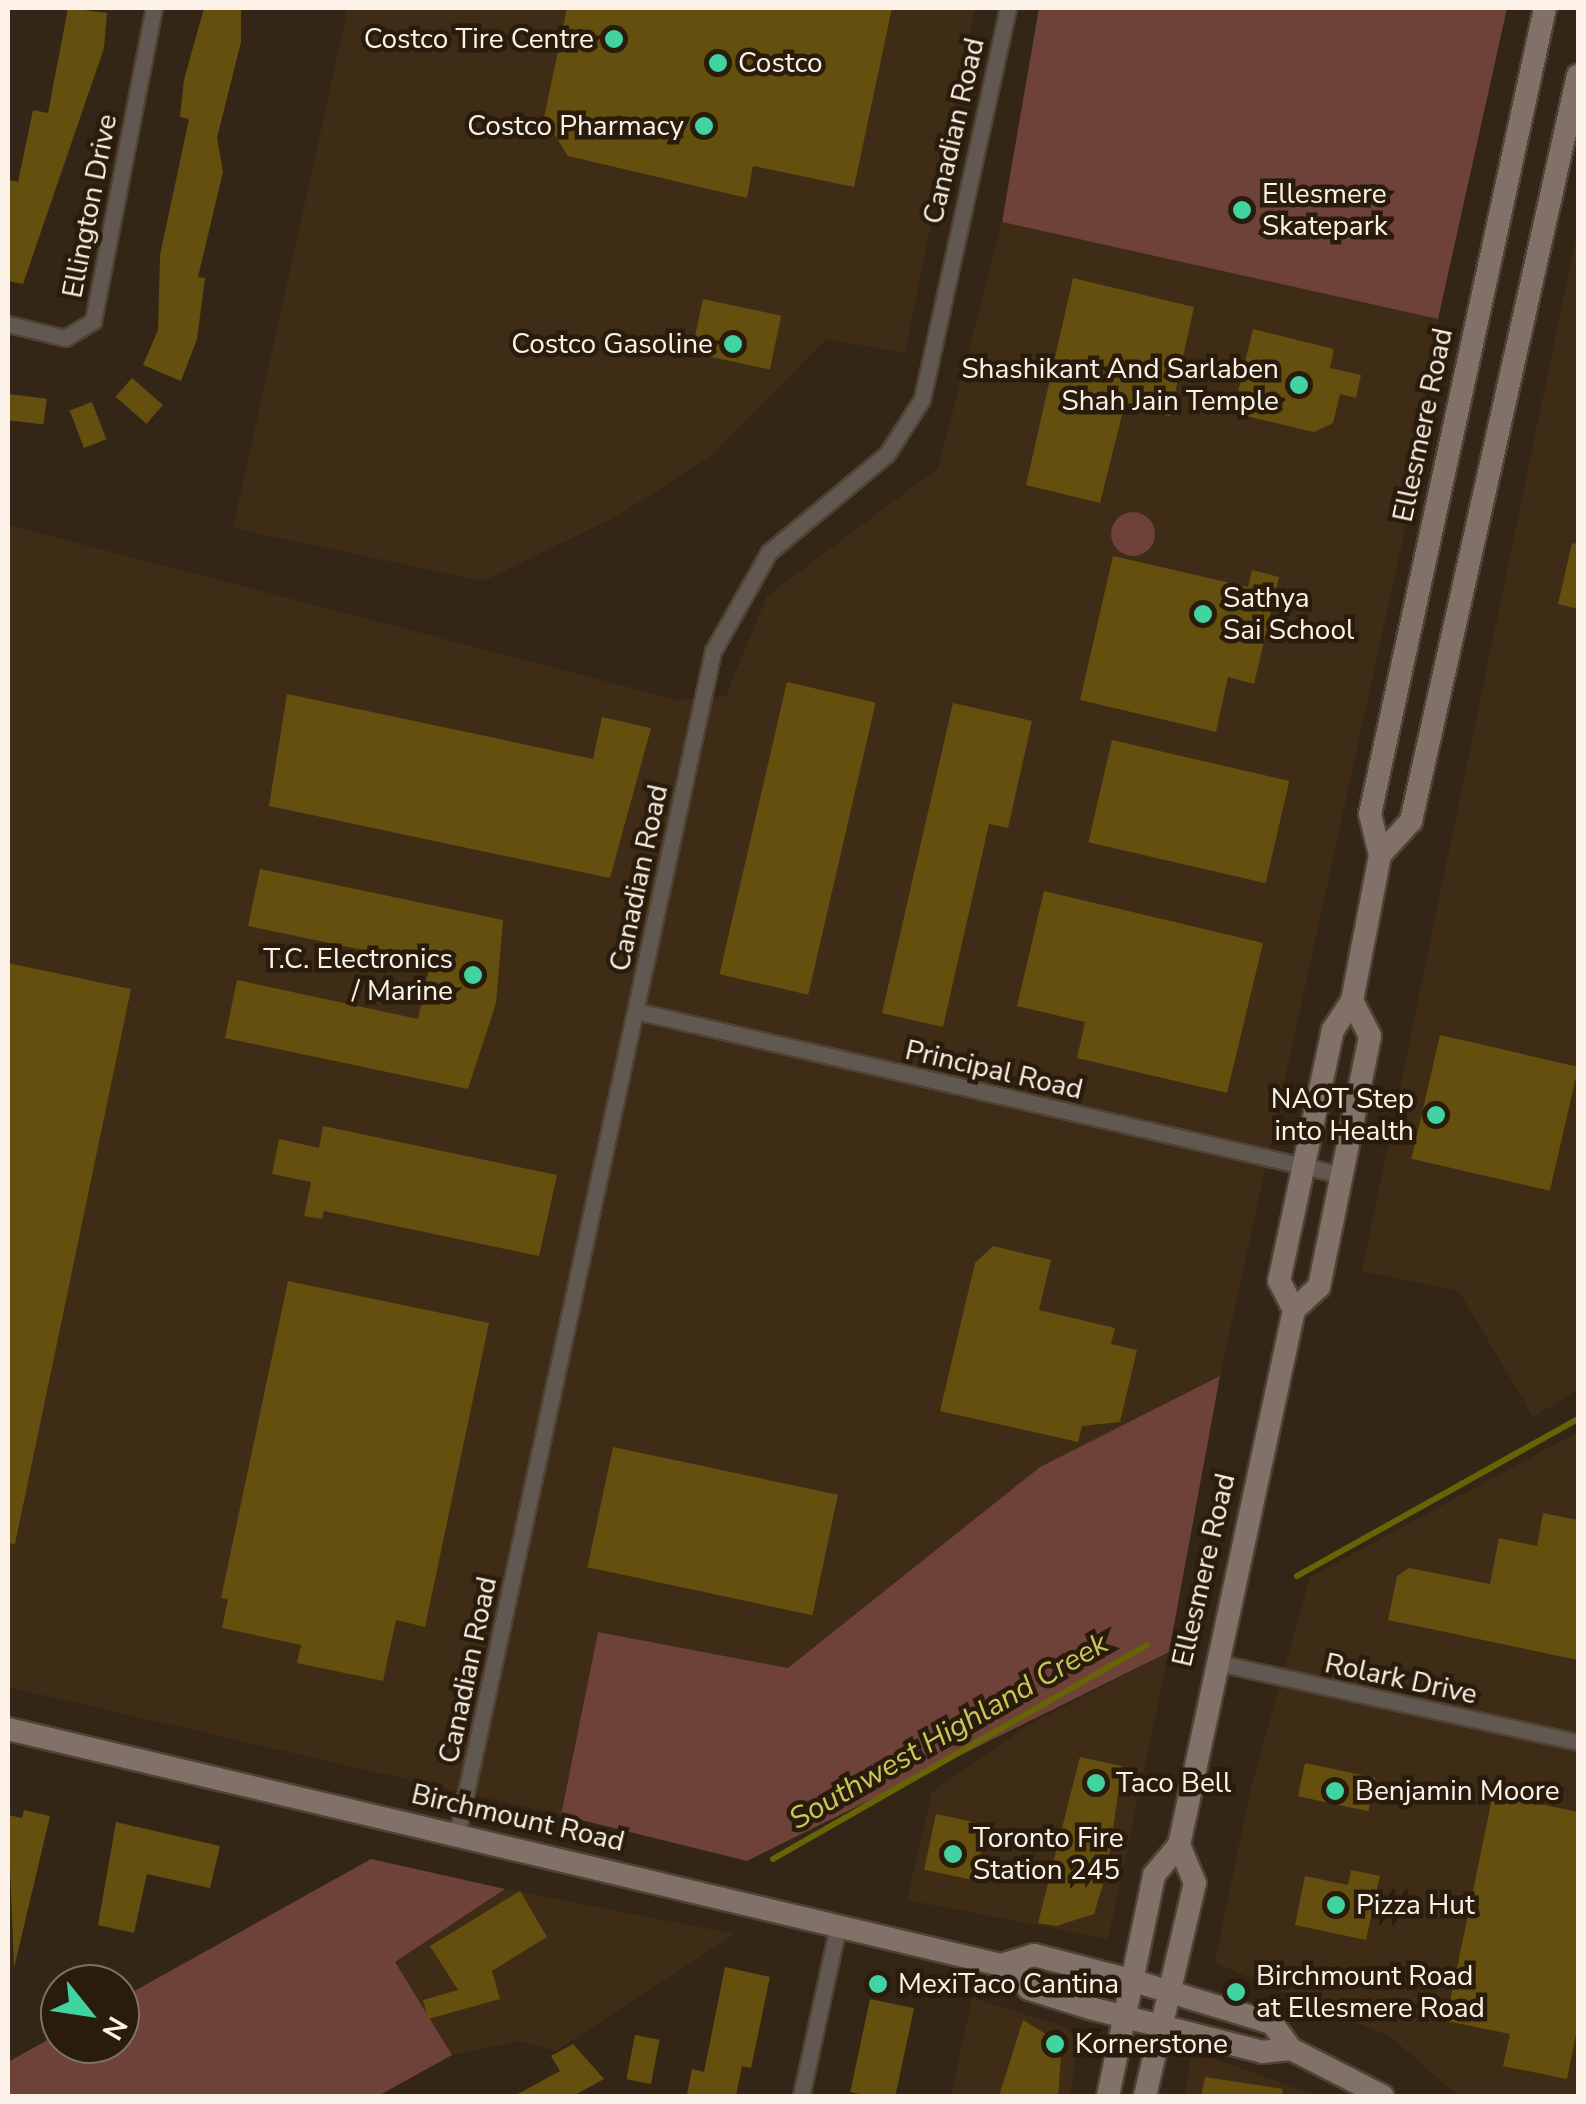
<!DOCTYPE html>
<html>
<head>
<meta charset="utf-8">
<style>
	body { margin:0 }
	#map { position:relative; width:1586px; height:2104px; overflow:hidden; background:#342616; font-family:"Nunito Sans",sans-serif }
	div>[style] { position:absolute }
	[style*='--x'] { left:calc(var(--x)*1px); top:calc(var(--y)*1px); width:calc(var(--w)*1px); rotate:calc(var(--a)*1deg) }
	.built>* { inset:0; background:#3f2c16 }
	.green>* { inset:0; background:#6e4139 }
	.round { border-radius:50% }
	.stream>* { height:6px; margin:-3px; padding:0 3px; transform-origin:3px; border-radius:3px; background:#676406 }
	.building>* { inset:0; background:#644f0e; transform-origin:0 0 }
	.roads { filter:drop-shadow(2px 0 #504333) drop-shadow(-2px 0 #504333) drop-shadow(0 2px #504333) drop-shadow(0 -2px #504333) }
	.street>* { height:15px; margin:-7.5px; padding:0 7.5px; transform-origin:7.5px; border-radius:7.5px; background:#615852 }
	.secondary>* { height:22px; margin:-11px; padding:0 11px; transform-origin:11px; border-radius:11px; background:#817169 }
	.dots>* { width:28px; height:28px; translate:-50% -50%; box-sizing:border-box; border:5px solid #2a1c0c; border-radius:50% }
	span { translate:-50% -50%; white-space:nowrap; text-align:center; line-height:1.15; -webkit-text-stroke:9px #2a1c0c; paint-order:stroke }
	.poi-label { font-size:28px; color:#fcf2e8 }
	.right { translate:-100% -50%; text-align:right }
	.left { translate:0 -50%; text-align:left }
	.street-label { font-size:28px; color:#fcf2e8 }
	.water-label { font-size:30px; color:#c9c758; font-style:italic }
	.frame { position:absolute; inset:0; border:10px solid #fcf2e8; pointer-events:none }
	.north { position:absolute; left:40px; top:1964px; width:100px; height:100px; box-sizing:border-box; background:#2a1c0c; border:2px solid #7e7264; border-radius:50%; rotate:120deg; font-size:28px; font-weight:700; line-height:40px; text-align:center; color:#fcf2e8 }
	.north::after { content:''; display:block; margin:auto; width:35px; height:45px; background:#41d4a1; clip-path:polygon(50% 0,100% 100%,50% 72%,0 100%) }
</style>
</head>
<body>
<div id="map">
	<div class="built">
		<div style="clip-path:polygon(348px 8px,975px 8px,905px 353px,826px 339px,710px 457px,615px 517px,483px 581px,233px 528px)"></div>
		<div style="clip-path:polygon(1002px 222px,1438px 319px,1403px 538px,1220px 1376px,1040px 1467px,788px 1668px,598px 1632px,561px 1815px,8px 1687px,8px 525px,677px 700px,726px 696px,767px 596px,938px 468px)"></div>
		<div style="clip-path:polygon(1578px 228px,1578px 1390px,1533px 1417px,1459px 1291px,1362px 1271px)"></div>
		<div style="clip-path:polygon(1578px 1432px,1578px 2096px,1458px 2096px,1391px 2037px,1215px 1963px,1250px 1791px,1310px 1577px)"></div>
		<div style="clip-path:polygon(1169px 1652px,1108px 1939px,907px 1900px,932px 1792px,1027px 1726px)"></div>
		<div style="clip-path:polygon(505px 1889px,735px 1934px,556px 2051px,519px 2041px,452px 2055px,394px 1962px)"></div>
		<div style="clip-path:polygon(972px 1998px,1069px 2028px,1077px 2048px,1070px 2096px,951px 2096px)"></div>
		<div style="clip-path:polygon(1192px 2054px,1207px 2056px,1316px 2096px,1184px 2096px)"></div>
	</div>
	<div class="green">
		<div style="clip-path:polygon(1039px 8px,1507px 8px,1438px 319px,1002px 222px)"></div>
		<div class="round" style="left:1111px;top:512px;width:44px;height:44px"></div>
		<div style="clip-path:polygon(1220px 1376px,1169px 1652px,747px 1861px,561px 1815px,598px 1632px,788px 1668px,1040px 1467px)"></div>
		<div style="clip-path:polygon(371px 1859px,505px 1889px,395px 1962px,452px 2055px,378px 2096px,8px 2096px,8px 2062px,60px 2033px,60px 2044px,120px 2044px,120px 1999px)"></div>
	</div>
	<div class="stream">
		<div style="--x:1297;--y:1576;--w:322;--a:-29.2"></div>
		<div style="--x:773;--y:1859;--w:430;--a:-29.8"></div>
	</div>
	<div class="building">
		<div style="clip-path:polygon(68px 8px,107px 13px,104px 48px,23px 284px,8px 281px,8px 180px,18px 182px,33px 110px,48px 113px)"></div>
		<div style="clip-path:polygon(204px 8px,241px 8px,241px 42px,217px 138px,223px 172px,198px 277px,205px 278px,197px 339px,181px 381px,143px 365px,158px 330px,160px 255px,189px 119px,180px 117px,184px 80px)"></div>
		<div style="clip-path:polygon(567px 8px,892px 8px,854px 187px,753px 166px,747px 198px,568px 156px,544px 118px)"></div>
		<div style="clip-path:polygon(1073px 278px,1194px 307px,1170px 416px,1124px 407px,1100px 503px,1026px 485px)"></div>
		<div style="left:703px;top:299px;width:80px;height:55px;rotate:12deg"></div>
		<div style="clip-path:polygon(1253px 329px,1334px 349px,1330px 368px,1361px 375px,1356px 398px,1340px 394px,1333px 423px,1314px 432px,1233px 413px)"></div>
		<div style="left:132px;top:378px;width:41px;height:25px;rotate:41deg"></div>
		<div style="left:8px;top:394px;width:39px;height:26px;rotate:7deg"></div>
		<div style="left:92px;top:402px;width:40px;height:24px;rotate:69deg"></div>
		<div style="clip-path:polygon(1572px 543px,1578px 544px,1578px 609px,1558px 604px)"></div>
		<div style="clip-path:polygon(1113px 556px,1248px 587px,1252px 570px,1279px 577px,1254px 684px,1228px 677px,1216px 732px,1080px 700px)"></div>
		<div style="left:787px;top:682px;width:91px;height:300px;rotate:13deg"></div>
		<div style="clip-path:polygon(287px 694px,593px 759px,602px 717px,651px 728px,610px 878px,269px 806px)"></div>
		<div style="clip-path:polygon(953px 703px,1032px 721px,1008px 828px,989px 824px,943px 1027px,882px 1013px)"></div>
		<div style="left:1112px;top:740px;width:182px;height:105px;rotate:13deg"></div>
		<div style="clip-path:polygon(260px 869px,503px 920px,496px 1003px,468px 1089px,225px 1038px,237px 980px,418px 1019px,430px 964px,248px 926px)"></div>
		<div style="clip-path:polygon(1044px 891px,1263px 943px,1227px 1093px,1077px 1058px,1085px 1022px,1017px 1006px)"></div>
		<div style="clip-path:polygon(8px 963px,131px 989px,15px 1544px,8px 1543px)"></div>
		<div style="left:1440px;top:1035px;width:142px;height:127px;rotate:13deg"></div>
		<div style="clip-path:polygon(323px 1126px,557px 1175px,539px 1256px,324px 1211px,322px 1219px,304px 1216px,311px 1182px,272px 1174px,279px 1139px,319px 1148px)"></div>
		<div style="clip-path:polygon(993px 1246px,1051px 1260px,1039px 1310px,1115px 1328px,1111px 1344px,1137px 1350px,1120px 1422px,1082px 1426px,1078px 1442px,940px 1411px,975px 1263px)"></div>
		<div style="clip-path:polygon(288px 1281px,489px 1323px,425px 1627px,396px 1620px,383px 1681px,297px 1663px,301px 1645px,222px 1628px,228px 1599px,221px 1598px)"></div>
		<div style="left:613px;top:1447px;width:230px;height:123px;rotate:12deg"></div>
		<div style="clip-path:polygon(1543px 1513px,1578px 1520px,1578px 1660px,1388px 1620px,1397px 1576px,1409px 1568px,1490px 1584px,1499px 1538px,1537px 1546px)"></div>
		<div style="clip-path:polygon(1080px 1757px,1122px 1766px,1107px 1871px,1094px 1914px,1056px 1926px,1038px 1923px)"></div>
		<div style="left:1305px;top:1763px;width:72px;height:34px;rotate:12deg"></div>
		<div style="clip-path:polygon(1493px 1794px,1578px 1812px,1578px 2025px,1567px 2079px,1503px 2066px,1510px 2034px,1446px 2021px)"></div>
		<div style="clip-path:polygon(24px 1810px,50px 1816px,14px 1968px,8px 1815px,22px 1818px)"></div>
		<div style="left:936px;top:1814px;width:52px;height:57px;rotate:12deg"></div>
		<div style="clip-path:polygon(116px 1822px,220px 1846px,210px 1888px,147px 1874px,134px 1933px,98px 1925px)"></div>
		<div style="clip-path:polygon(1351px 1870px,1380px 1876px,1366px 1940px,1295px 1925px,1305px 1876px,1348px 1885px)"></div>
		<div style="clip-path:polygon(520px 1891px,547px 1937px,492px 1971px,500px 1999px,428px 2019px,423px 2000px,458px 1990px,430px 1946px)"></div>
		<div style="clip-path:polygon(725px 1967px,770px 1977px,751px 2068px,742px 2066px,736px 2096px,687px 2094px,692px 2069px,704px 2072px)"></div>
		<div style="left:870px;top:1999px;width:45px;height:95px;rotate:12deg"></div>
		<div style="clip-path:polygon(1023px 2020px,1062px 2044px,1058px 2096px,999px 2096px)"></div>
		<div style="left:635px;top:2035px;width:25px;height:45px;rotate:11deg"></div>
		<div style="clip-path:polygon(573px 2044px,604px 2079px,573px 2096px,514px 2096px,560px 2071px,551px 2056px)"></div>
		<div style="clip-path:polygon(1205px 2077px,1283px 2089px,1282px 2096px,1201px 2096px)"></div>
	</div>
	<div class="roads">
		<div class="street">
			<div style="--x:8;--y:324;--w:59;--a:13.8"></div>
			<div style="--x:65;--y:338;--w:33;--a:-31"></div>
			<div style="--x:93;--y:321;--w:319;--a:-79"></div>
			<div style="--x:636;--y:1011;--w:725;--a:13.08"></div>
			<div style="--x:1214;--y:1662;--w:373;--a:12.4"></div>
			<div style="--x:457;--y:1834;--w:1210;--a:-77.79"></div>
			<div style="--x:713;--y:651;--w:114;--a:-60.5"></div>
			<div style="--x:769;--y:552;--w:153;--a:-39.7"></div>
			<div style="--x:887;--y:454;--w:65;--a:-57.5"></div>
			<div style="--x:922;--y:399;--w:400;--a:-77.6"></div>
			<div style="--x:801;--y:2096;--w:174;--a:-77.7"></div>
		</div>
		<div class="secondary">
			<div style="--x:1380;--y:855;--w:46;--a:-47.6"></div>
			<div style="--x:1411;--y:821;--w:764;--a:-77.38"></div>
			<div style="--x:1294;--y:1310;--w:33;--a:-117"></div>
			<div style="--x:1279;--y:1281;--w:257;--a:-77.9"></div>
			<div style="--x:1333;--y:1030;--w:35;--a:-57"></div>
			<div style="--x:1352;--y:1001;--w:149;--a:-79.1"></div>
			<div style="--x:1380;--y:855;--w:42;--a:-103.7"></div>
			<div style="--x:1370;--y:814;--w:825;--a:-77.75"></div>
			<div style="--x:8;--y:1729;--w:1021;--a:13.37"></div>
			<div style="--x:1001;--y:1965;--w:34;--a:-17"></div>
			<div style="--x:1034;--y:1955;--w:100;--a:14.5"></div>
			<div style="--x:1131;--y:1980;--w:147;--a:17"></div>
			<div style="--x:1272;--y:2023;--w:32;--a:54"></div>
			<div style="--x:1291;--y:2049;--w:103;--a:27.1"></div>
			<div style="--x:1013;--y:1967;--w:27;--a:54"></div>
			<div style="--x:1029;--y:1989;--w:64;--a:17.3"></div>
			<div style="--x:1090;--y:2008;--w:178;--a:14.3"></div>
			<div style="--x:1262;--y:2052;--w:29;--a:-6"></div>
			<div style="--x:1108;--y:2096;--w:226;--a:-78.2"></div>
			<div style="--x:1154;--y:1875;--w:39;--a:-50"></div>
			<div style="--x:1179;--y:1845;--w:547;--a:-77.87"></div>
			<div style="--x:1294;--y:1310;--w:34;--a:-43"></div>
			<div style="--x:1319;--y:1287;--w:256;--a:-78.5"></div>
			<div style="--x:1370;--y:1036;--w:39;--a:-117"></div>
			<div style="--x:1145;--y:2096;--w:219;--a:-76.8"></div>
			<div style="--x:1195;--y:1883;--w:41;--a:-112.8"></div>
		</div>
	</div>
	<div class="dots">
		<div style="left:614px;top:39px;background:#41d4a1"></div>
		<div style="left:718px;top:63px;background:#41d4a1"></div>
		<div style="left:704px;top:126px;background:#41d4a1"></div>
		<div style="left:1242px;top:210px;background:#41d4a1"></div>
		<div style="left:733px;top:344px;background:#41d4a1"></div>
		<div style="left:1299px;top:385px;background:#41d4a1"></div>
		<div style="left:1203px;top:614px;background:#41d4a1"></div>
		<div style="left:473px;top:975px;background:#41d4a1"></div>
		<div style="left:1436px;top:1115px;background:#41d4a1"></div>
		<div style="left:1096px;top:1783px;background:#41d4a1"></div>
		<div style="left:1335px;top:1791px;background:#41d4a1"></div>
		<div style="left:953px;top:1854px;background:#41d4a1"></div>
		<div style="left:1336px;top:1905px;background:#41d4a1"></div>
		<div style="left:878px;top:1984px;background:#41d4a1"></div>
		<div style="left:1236px;top:1992px;background:#41d4a1"></div>
		<div style="left:1055px;top:2044px;background:#41d4a1"></div>
	</div>
	<div class="poi-label">
		<span class="right" style="left:594px;top:39px">Costco Tire Centre</span>
		<span class="left" style="left:738px;top:63px">Costco</span>
		<span class="right" style="left:684px;top:126px">Costco Pharmacy</span>
		<span class="left" style="left:1262px;top:210px">Ellesmere<br>Skatepark</span>
		<span class="right" style="left:713px;top:344px">Costco Gasoline</span>
		<span class="right" style="left:1279px;top:385px">Shashikant And Sarlaben<br>Shah Jain Temple</span>
		<span class="left" style="left:1223px;top:614px">Sathya<br>Sai School</span>
		<span class="right" style="left:453px;top:975px">T.C. Electronics<br>/ Marine</span>
		<span class="right" style="left:1414px;top:1115px">NAOT Step<br>into Health</span>
		<span class="left" style="left:1116px;top:1783px">Taco Bell</span>
		<span class="left" style="left:1355px;top:1791px">Benjamin Moore</span>
		<span class="left" style="left:973px;top:1854px">Toronto Fire<br>Station 245</span>
		<span class="left" style="left:1356px;top:1905px">Pizza Hut</span>
		<span class="left" style="left:1256px;top:1992px">Birchmount Road<br>at Ellesmere Road</span>
		<span class="left" style="left:898px;top:1984px">MexiTaco Cantina</span>
		<span class="left" style="left:1075px;top:2044px">Kornerstone</span>
	</div>
	<div class="street-label">
		<span style="left:954px;top:131px;rotate:-77deg">Canadian Road</span>
		<span style="left:90px;top:206px;rotate:-79deg">Ellington Drive</span>
		<span style="left:1423px;top:425px;rotate:-78deg">Ellesmere Road</span>
		<span style="left:639px;top:878px;rotate:-78deg">Canadian Road</span>
		<span style="left:994px;top:1070px;rotate:13deg">Principal Road</span>
		<span style="left:1204px;top:1570px;rotate:-77deg">Ellesmere Road</span>
		<span style="left:468px;top:1670px;rotate:-78deg">Canadian Road</span>
		<span style="left:1401px;top:1679px;rotate:12deg">Rolark Drive</span>
		<span style="left:518px;top:1818px;rotate:13deg">Birchmount Road</span>
	</div>
	<div class="water-label">
		<span style="left:949px;top:1732px;rotate:-30deg">Southwest Highland Creek</span>
	</div>
	<div class="frame"></div>
	<div class="north">N</div>
</div>
</body>
</html>
